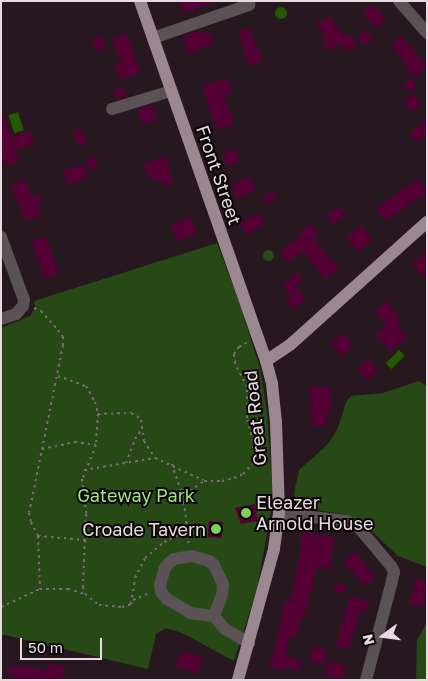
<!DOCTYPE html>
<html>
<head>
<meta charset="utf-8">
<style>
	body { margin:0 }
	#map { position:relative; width:428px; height:681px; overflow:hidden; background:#27171f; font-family:"Golos Text",sans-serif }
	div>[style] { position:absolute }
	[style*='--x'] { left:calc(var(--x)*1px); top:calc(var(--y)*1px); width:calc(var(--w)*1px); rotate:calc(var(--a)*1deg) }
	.green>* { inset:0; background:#274915 }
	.round { border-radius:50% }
	.water>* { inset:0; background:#255900; transform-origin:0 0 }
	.building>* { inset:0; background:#540035; transform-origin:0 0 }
	.path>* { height:2px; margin-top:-1px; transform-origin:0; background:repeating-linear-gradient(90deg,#7c6d74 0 2.5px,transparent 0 6.5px) }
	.minor>* { height:12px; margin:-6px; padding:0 6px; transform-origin:6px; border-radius:6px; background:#5b5256 }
	.major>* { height:12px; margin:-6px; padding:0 6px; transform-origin:6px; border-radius:6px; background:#9a878f }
	.dots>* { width:14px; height:14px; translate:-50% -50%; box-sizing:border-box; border:2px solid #0b0508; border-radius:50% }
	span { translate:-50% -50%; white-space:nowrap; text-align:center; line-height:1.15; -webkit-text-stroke:4px #0b0508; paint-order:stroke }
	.street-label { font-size:18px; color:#e7dae0 }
	.park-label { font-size:18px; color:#9de67d }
	.poi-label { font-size:18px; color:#e7dae0 }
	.left { translate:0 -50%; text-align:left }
	.right { translate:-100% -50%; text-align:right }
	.frame { position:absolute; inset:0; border:2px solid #e7dae0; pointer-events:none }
	.north { position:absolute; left:358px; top:611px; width:50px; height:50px; -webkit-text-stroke:4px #0b0508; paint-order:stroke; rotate:256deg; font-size:14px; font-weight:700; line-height:20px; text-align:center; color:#e7dae0 }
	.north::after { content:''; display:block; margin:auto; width:18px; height:22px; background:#e7dae0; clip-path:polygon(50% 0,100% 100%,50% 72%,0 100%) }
	.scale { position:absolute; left:20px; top:638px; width:82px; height:22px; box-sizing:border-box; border:2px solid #e7dae0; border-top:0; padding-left:6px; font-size:15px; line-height:18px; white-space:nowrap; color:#e7dae0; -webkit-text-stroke:4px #0b0508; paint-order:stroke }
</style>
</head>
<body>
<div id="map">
	<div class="green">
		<div style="clip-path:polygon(217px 243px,240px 304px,260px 368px,267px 412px,273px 500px,257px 589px,234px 661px,182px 633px,166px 628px,156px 634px,148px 669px,1px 634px,1px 328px,30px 316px,35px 307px,34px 301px)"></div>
		<div class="round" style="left:262.5px;top:249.5px;width:11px;height:11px"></div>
		<div style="clip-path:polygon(418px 381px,427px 386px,427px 567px,398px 556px,361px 521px,348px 515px,304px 508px,295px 501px,294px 493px,299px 470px,325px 447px,333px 437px,339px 425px,346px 402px,351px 396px,383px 393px)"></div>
		<div style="clip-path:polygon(427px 622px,427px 680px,416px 680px,417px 640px)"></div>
	</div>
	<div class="water">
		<div class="round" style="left:275px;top:7px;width:12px;height:12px"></div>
		<div style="left:18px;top:112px;width:19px;height:10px;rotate:72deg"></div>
		<div style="left:399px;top:350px;width:8px;height:19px;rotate:45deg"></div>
	</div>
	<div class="building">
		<div style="clip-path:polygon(179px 1px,213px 1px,213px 3px,182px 13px)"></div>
		<div style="left:372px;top:4px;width:21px;height:13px;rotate:47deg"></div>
		<div style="clip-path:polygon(329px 16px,345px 37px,349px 34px,357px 45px,347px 52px,340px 43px,330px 51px,322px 41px,326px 38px,317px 25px)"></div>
		<div style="clip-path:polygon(249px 27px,263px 61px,249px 66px,238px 31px)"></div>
		<div style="clip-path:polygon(200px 30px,201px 34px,209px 31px,213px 44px,189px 54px,183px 36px)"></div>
		<div style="left:366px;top:30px;width:11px;height:11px;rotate:52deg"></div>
		<div style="clip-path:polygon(127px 33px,140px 73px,120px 80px,115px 66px,121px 63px,112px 39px)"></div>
		<div style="left:101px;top:35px;width:14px;height:10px;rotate:69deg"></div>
		<div style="clip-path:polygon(401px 36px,427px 66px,415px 78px,405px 67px,408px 65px,391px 45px)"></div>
		<div style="clip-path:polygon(227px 78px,232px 93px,224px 96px,234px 124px,217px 130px,202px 86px)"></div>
		<div style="clip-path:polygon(411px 78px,417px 86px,409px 93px,403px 86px)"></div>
		<div style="clip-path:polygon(123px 87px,127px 96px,116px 99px,113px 91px)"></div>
		<div style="left:413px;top:94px;width:13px;height:12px;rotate:51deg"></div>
		<div style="left:152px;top:105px;width:16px;height:15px;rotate:72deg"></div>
		<div style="clip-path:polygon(3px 111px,11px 137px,30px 131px,35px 144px,16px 150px,19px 161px,5px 166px,1px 153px)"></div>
		<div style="clip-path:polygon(427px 119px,427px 133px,416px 142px,409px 134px)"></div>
		<div style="left:81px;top:129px;width:15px;height:9px;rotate:67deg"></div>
		<div style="left:236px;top:149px;width:13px;height:14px;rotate:72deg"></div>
		<div style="left:94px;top:156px;width:12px;height:9px;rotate:70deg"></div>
		<div style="clip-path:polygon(166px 156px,173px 182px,163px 186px,161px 180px,156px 182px,154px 177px,149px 179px,143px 164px)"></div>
		<div style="left:83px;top:164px;width:14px;height:21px;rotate:69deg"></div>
		<div style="left:250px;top:177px;width:15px;height:21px;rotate:70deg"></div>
		<div style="left:418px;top:179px;width:16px;height:51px;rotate:55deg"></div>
		<div style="clip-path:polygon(26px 180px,32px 197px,39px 194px,42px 203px,37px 205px,41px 215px,25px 221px,11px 185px)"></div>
		<div style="left:271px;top:190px;width:8px;height:12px;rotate:45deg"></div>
		<div style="left:339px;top:206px;width:11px;height:16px;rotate:52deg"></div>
		<div style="left:258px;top:213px;width:13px;height:21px;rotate:61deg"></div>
		<div style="left:190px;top:217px;width:17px;height:21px;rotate:65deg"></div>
		<div style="clip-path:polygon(310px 224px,319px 234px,313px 239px,339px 269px,326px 279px,303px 251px,288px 263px,280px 253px,303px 234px,301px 231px)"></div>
		<div style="left:361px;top:225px;width:19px;height:19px;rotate:51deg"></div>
		<div style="left:46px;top:236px;width:39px;height:15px;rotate:71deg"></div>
		<div style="clip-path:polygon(427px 251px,427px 280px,412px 265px)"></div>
		<div style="clip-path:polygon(298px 273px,303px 280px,295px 286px,306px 299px,293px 309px,286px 301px,292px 296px,283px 285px)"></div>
		<div style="clip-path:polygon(386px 301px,400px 317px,397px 320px,400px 323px,397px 326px,407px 337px,391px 351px,376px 335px,387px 325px,375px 311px)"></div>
		<div style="left:342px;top:333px;width:17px;height:15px;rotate:50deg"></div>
		<div style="left:368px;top:359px;width:15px;height:15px;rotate:48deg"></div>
		<div style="clip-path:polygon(310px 387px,330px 387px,331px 412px,326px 412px,327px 426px,311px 426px)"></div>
		<div style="clip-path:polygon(255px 504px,258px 521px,241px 524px,235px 508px)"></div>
		<div style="left:209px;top:521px;width:14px;height:16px;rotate:4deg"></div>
		<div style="clip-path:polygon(302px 532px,334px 537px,329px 570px,317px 566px,304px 619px,301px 618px,296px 638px,290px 637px,286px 653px,288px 654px,288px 657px,302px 661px,298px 671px,284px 667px,283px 671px,270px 667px,286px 599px,290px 600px,297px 573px,295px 572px,302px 547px,300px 546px)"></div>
		<div style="clip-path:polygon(355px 552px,375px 578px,365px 586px,343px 562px)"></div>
		<div style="clip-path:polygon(417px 578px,427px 581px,427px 598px,425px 597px,422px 607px,409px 604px)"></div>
		<div style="left:336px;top:583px;width:11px;height:8px;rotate:15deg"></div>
		<div style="clip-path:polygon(350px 596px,369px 601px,366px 612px,360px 610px,349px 649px,336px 645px)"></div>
		<div style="left:313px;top:647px;width:14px;height:15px;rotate:12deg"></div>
		<div style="left:181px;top:651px;width:23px;height:16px;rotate:18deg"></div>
		<div style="left:327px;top:662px;width:19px;height:14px;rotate:9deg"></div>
		<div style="clip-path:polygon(48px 664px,65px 667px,62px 680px,18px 680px,18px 677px,7px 675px,9px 666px,20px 668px,20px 665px,46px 671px)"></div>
	</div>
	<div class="path">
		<div style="--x:34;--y:308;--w:8;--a:23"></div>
		<div style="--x:41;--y:311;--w:25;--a:48"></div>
		<div style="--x:58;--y:330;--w:9;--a:54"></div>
		<div style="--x:63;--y:337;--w:8;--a:90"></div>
		<div style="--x:63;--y:345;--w:171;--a:101.4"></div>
		<div style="--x:29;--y:513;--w:9;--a:77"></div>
		<div style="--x:31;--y:522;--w:16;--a:63"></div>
		<div style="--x:38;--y:536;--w:53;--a:87.8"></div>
		<div style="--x:58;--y:376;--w:30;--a:20"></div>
		<div style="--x:86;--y:386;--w:18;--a:61"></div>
		<div style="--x:95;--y:402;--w:12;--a:76"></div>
		<div style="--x:98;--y:414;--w:31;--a:94"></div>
		<div style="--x:96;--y:445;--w:37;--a:112"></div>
		<div style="--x:82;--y:479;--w:35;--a:83"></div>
		<div style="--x:86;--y:514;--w:73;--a:92.4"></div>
		<div style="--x:83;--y:587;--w:7;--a:74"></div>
		<div style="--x:85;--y:594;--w:18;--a:38"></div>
		<div style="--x:99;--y:605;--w:23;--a:5"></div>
		<div style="--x:122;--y:607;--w:9;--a:-18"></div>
		<div style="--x:131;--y:604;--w:26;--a:-81"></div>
		<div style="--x:135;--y:578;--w:22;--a:-63"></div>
		<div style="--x:145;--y:558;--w:25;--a:-40"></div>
		<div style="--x:164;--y:542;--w:25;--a:-26"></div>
		<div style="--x:98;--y:414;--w:33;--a:-2"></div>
		<div style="--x:131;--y:413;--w:7;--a:27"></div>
		<div style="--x:137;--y:416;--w:6;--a:45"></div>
		<div style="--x:141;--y:420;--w:21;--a:82"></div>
		<div style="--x:144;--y:441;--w:20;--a:57"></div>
		<div style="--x:155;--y:458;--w:53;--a:24.6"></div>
		<div style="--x:42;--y:449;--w:34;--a:-12"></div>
		<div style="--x:75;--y:442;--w:21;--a:8"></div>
		<div style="--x:126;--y:463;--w:26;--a:-69"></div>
		<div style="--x:135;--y:439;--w:12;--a:-55"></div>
		<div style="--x:172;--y:464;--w:40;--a:72"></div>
		<div style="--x:184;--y:502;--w:43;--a:83.4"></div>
		<div style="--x:84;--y:470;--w:72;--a:-9.6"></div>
		<div style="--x:184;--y:502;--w:13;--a:-61"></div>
		<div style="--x:190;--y:491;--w:17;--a:-36"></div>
		<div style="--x:204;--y:481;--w:18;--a:0"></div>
		<div style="--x:222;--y:481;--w:12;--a:-14"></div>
		<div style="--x:234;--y:478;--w:10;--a:-24"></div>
		<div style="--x:243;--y:474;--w:18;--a:-47"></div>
		<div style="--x:255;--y:461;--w:20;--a:-96"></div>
		<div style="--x:253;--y:441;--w:24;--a:-105"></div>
		<div style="--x:247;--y:418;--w:31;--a:-90"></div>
		<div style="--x:247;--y:387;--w:27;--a:-117"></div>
		<div style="--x:235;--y:363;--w:9;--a:-96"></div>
		<div style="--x:234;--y:354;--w:9;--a:-54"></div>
		<div style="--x:239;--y:347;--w:9;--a:-32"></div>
		<div style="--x:256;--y:510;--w:10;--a:-6"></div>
		<div style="--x:38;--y:536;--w:48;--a:4.8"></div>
		<div style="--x:133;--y:600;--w:17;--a:-24"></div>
		<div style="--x:1;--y:607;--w:43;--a:-24.8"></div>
		<div style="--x:40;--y:589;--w:28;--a:0"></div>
		<div style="--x:68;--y:589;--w:18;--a:16"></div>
	</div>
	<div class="minor">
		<div style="--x:399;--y:1;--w:43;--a:48.8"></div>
		<div style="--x:153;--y:38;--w:102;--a:-19"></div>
		<div style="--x:112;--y:109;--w:62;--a:-17"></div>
		<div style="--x:1;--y:237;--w:67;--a:69.9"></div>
		<div style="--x:24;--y:300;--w:6;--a:99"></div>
		<div style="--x:23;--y:306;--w:11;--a:131"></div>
		<div style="--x:16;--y:314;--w:16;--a:162"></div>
		<div style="--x:279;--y:513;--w:68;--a:6.7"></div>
		<div style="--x:347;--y:521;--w:14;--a:30"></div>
		<div style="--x:359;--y:528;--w:50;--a:49.9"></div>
		<div style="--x:391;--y:566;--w:7;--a:63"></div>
		<div style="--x:394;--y:572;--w:9;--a:103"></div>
		<div style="--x:392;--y:581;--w:102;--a:104.7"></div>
		<div style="--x:214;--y:616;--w:23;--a:-173"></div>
		<div style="--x:191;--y:613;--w:28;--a:-150"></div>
		<div style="--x:167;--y:599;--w:9;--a:-131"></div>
		<div style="--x:161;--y:592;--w:7;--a:-98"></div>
		<div style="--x:160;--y:585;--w:18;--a:-74"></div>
		<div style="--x:165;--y:568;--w:6;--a:-51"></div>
		<div style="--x:169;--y:563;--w:6;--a:-39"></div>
		<div style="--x:174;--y:559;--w:18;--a:-9"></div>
		<div style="--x:192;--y:556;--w:18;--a:16"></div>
		<div style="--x:209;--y:561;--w:6;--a:39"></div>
		<div style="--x:214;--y:565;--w:21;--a:65"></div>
		<div style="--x:223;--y:584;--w:11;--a:95"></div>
		<div style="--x:222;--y:595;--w:22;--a:111"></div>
		<div style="--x:214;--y:616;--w:17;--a:50"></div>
		<div style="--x:225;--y:629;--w:28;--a:30"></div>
	</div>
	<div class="major">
		<div style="--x:140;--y:1;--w:381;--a:70.7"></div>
		<div style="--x:266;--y:361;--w:24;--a:75"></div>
		<div style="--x:272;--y:384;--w:38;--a:84"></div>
		<div style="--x:276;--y:422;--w:91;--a:88.1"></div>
		<div style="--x:279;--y:513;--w:36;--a:98"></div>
		<div style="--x:274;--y:549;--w:136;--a:105.4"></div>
		<div style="--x:266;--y:361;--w:30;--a:-34"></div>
		<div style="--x:291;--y:344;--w:183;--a:-41.9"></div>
	</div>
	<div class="dots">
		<div style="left:246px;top:513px;background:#7dd154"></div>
		<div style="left:216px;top:529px;background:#7dd154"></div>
	</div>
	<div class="street-label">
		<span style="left:219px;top:175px;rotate:71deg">Front Street</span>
		<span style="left:255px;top:418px;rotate:-96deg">Great Road</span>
	</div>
	<div class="park-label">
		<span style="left:136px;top:495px">Gateway Park</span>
	</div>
	<div class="poi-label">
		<span class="left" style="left:256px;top:513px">Eleazer<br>Arnold House</span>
		<span class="right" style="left:206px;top:529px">Croade Tavern</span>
	</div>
	<div class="frame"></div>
	<div class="north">N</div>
	<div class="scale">50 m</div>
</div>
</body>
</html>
